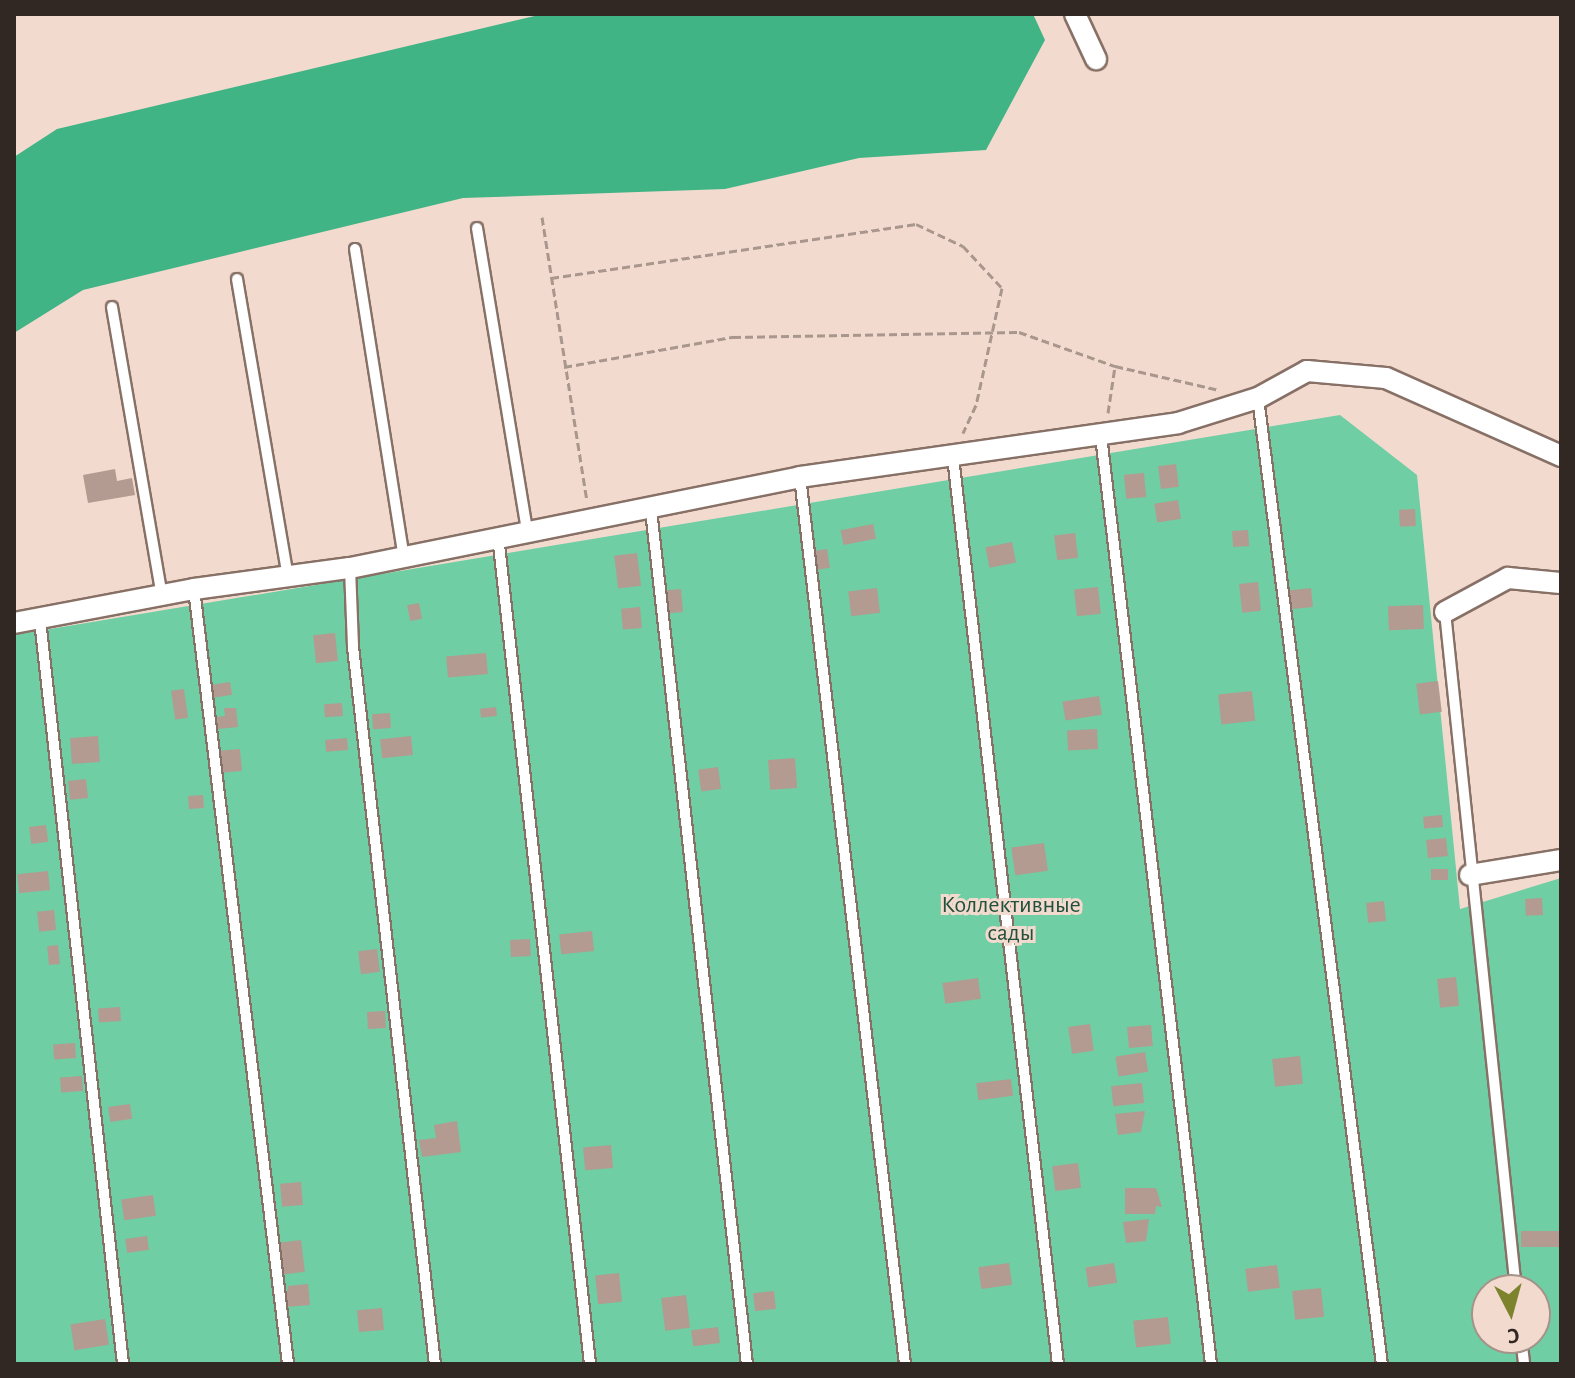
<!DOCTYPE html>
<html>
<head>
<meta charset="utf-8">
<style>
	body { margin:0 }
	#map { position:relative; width:1575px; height:1378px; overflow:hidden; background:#f3dace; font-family:"Alegreya Sans",sans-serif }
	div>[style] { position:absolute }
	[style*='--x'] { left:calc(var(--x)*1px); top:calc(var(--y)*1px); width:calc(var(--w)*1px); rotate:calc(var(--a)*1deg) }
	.green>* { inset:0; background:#6fcea3 }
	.forest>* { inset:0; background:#40b485 }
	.building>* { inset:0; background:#b39b91; transform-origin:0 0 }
	.path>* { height:3px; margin-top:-1.5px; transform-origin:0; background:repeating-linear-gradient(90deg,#a9968d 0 8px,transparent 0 12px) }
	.roads { filter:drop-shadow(2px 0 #877066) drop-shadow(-2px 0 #877066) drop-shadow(0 2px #877066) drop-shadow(0 -2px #877066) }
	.lane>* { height:10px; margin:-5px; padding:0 5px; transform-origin:5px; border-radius:5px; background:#fff }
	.street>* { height:20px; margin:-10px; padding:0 10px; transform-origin:10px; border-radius:10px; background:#fff }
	span { translate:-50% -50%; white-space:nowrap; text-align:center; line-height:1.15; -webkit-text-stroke:6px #f3dace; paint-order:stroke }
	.park-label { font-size:24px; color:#21503b }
	.frame { position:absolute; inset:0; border:16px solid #312823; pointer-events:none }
	.north { position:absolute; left:1471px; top:1274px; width:80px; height:80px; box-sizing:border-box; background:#f3dace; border:2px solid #a5938a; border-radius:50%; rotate:174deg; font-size:22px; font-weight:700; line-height:32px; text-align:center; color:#312823 }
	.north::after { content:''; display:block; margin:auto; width:28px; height:36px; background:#7d822d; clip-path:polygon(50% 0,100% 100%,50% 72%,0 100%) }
</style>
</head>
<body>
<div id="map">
	<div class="green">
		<div style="clip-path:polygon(evenodd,1340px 415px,1417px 475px,1460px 909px,1561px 878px,1561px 1364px,14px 1364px,14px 635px,1340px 415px,1487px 1290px,1535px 1290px,1535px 1338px,1487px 1338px,1487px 1290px)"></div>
	</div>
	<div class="forest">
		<div style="clip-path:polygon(543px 14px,1033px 14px,1045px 40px,986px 150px,859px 158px,725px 189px,463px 198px,83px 290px,14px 333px,14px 157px,57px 129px)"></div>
	</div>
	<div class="building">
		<div style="left:1176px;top:464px;width:23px;height:18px;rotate:83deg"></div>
		<div style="clip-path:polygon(115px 469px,117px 481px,132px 478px,135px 495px,88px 503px,83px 475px)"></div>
		<div style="left:1144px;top:473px;width:24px;height:20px;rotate:85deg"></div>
		<div style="left:1178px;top:500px;width:19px;height:24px;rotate:81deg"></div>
		<div style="left:1415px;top:509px;width:17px;height:16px;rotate:87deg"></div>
		<div style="left:873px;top:524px;width:15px;height:33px;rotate:79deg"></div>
		<div style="left:1248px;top:530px;width:16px;height:16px;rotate:86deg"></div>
		<div style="left:1075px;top:533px;width:25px;height:21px;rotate:83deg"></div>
		<div style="left:1012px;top:542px;width:21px;height:27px;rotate:79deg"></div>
		<div style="left:827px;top:549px;width:19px;height:15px;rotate:81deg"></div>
		<div style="left:637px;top:553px;width:33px;height:23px;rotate:83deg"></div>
		<div style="left:1258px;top:582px;width:29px;height:19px;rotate:84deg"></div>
		<div style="left:1098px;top:587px;width:27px;height:24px;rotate:84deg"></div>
		<div style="left:877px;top:588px;width:25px;height:29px;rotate:83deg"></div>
		<div style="left:1311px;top:588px;width:19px;height:23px;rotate:84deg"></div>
		<div style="left:681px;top:589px;width:23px;height:17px;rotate:85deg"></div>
		<div style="left:419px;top:603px;width:16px;height:12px;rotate:79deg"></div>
		<div style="left:1423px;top:605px;width:24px;height:35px;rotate:88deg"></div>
		<div style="left:640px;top:607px;width:21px;height:19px;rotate:85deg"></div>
		<div style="left:335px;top:633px;width:28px;height:22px;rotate:84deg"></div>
		<div style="left:486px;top:653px;width:21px;height:40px;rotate:85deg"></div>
		<div style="left:1438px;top:681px;width:31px;height:22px;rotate:83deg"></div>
		<div style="left:230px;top:682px;width:13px;height:19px;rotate:81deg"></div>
		<div style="left:184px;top:689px;width:29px;height:13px;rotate:82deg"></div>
		<div style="left:1252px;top:691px;width:30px;height:34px;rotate:84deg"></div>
		<div style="left:1099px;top:696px;width:19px;height:37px;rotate:81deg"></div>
		<div style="left:342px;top:703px;width:13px;height:18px;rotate:86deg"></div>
		<div style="left:496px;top:707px;width:9px;height:16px;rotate:84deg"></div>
		<div style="clip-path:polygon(224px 708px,236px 708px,238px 727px,218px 729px,217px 717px,225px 716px)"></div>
		<div style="left:390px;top:713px;width:15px;height:18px;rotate:86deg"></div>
		<div style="left:1097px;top:729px;width:20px;height:30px;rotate:87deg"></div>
		<div style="left:98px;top:736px;width:26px;height:28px;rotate:86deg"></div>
		<div style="left:411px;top:736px;width:19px;height:31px;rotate:84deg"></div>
		<div style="left:347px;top:738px;width:12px;height:22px;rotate:85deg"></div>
		<div style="left:240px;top:749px;width:22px;height:24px;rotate:85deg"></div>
		<div style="left:795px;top:758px;width:30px;height:27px;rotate:86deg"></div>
		<div style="left:718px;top:767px;width:22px;height:20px;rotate:82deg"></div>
		<div style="left:86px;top:779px;width:19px;height:18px;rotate:84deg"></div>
		<div style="left:203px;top:795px;width:13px;height:15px;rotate:86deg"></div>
		<div style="left:1442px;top:815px;width:12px;height:19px;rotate:85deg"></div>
		<div style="left:46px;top:825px;width:17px;height:17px;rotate:83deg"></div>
		<div style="left:1446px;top:838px;width:18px;height:20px;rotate:84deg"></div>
		<div style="left:1044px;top:843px;width:28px;height:33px;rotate:82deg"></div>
		<div style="left:1431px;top:869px;width:17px;height:11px"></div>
		<div style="left:48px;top:871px;width:19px;height:31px;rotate:84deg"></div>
		<div style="left:1542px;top:898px;width:17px;height:17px;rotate:87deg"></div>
		<div style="left:1384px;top:901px;width:20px;height:18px;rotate:84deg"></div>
		<div style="left:54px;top:910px;width:20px;height:17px;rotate:84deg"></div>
		<div style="left:592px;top:931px;width:20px;height:33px;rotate:84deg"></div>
		<div style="left:530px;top:939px;width:17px;height:20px;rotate:87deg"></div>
		<div style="left:58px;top:945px;width:19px;height:11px;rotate:84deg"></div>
		<div style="left:377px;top:949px;width:23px;height:19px;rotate:83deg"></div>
		<div style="left:1456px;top:977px;width:29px;height:19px;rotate:84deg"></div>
		<div style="left:978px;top:978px;width:21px;height:36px;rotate:82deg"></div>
		<div style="left:120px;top:1007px;width:14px;height:22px;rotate:86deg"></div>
		<div style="left:385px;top:1011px;width:17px;height:18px;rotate:87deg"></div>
		<div style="left:1090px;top:1024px;width:27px;height:22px;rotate:82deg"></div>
		<div style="left:1151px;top:1025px;width:21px;height:24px;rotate:85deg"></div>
		<div style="left:75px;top:1043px;width:15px;height:22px;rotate:86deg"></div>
		<div style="left:1145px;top:1052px;width:20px;height:30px;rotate:81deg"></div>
		<div style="left:1300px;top:1056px;width:28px;height:28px;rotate:84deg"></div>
		<div style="left:82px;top:1076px;width:15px;height:22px;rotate:86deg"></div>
		<div style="left:1011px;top:1079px;width:17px;height:35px;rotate:83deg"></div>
		<div style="left:1142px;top:1083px;width:20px;height:31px;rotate:84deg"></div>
		<div style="left:130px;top:1104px;width:15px;height:22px;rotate:82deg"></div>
		<div style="clip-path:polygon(1145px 1111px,1141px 1132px,1118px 1135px,1115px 1114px)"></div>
		<div style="clip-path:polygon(457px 1121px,461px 1152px,422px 1157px,419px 1140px,436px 1138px,434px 1125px)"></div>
		<div style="left:611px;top:1145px;width:23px;height:28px;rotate:85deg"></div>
		<div style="left:1078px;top:1163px;width:25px;height:26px;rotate:83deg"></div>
		<div style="left:301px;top:1182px;width:23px;height:21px;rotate:85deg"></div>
		<div style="clip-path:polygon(1125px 1188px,1156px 1188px,1162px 1207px,1156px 1206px,1155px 1214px,1125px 1214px)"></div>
		<div style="left:153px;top:1195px;width:21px;height:32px;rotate:82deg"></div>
		<div style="clip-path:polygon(1149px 1219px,1146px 1241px,1126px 1243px,1123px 1222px)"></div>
		<div style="left:1561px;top:1231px;width:16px;height:40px;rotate:90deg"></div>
		<div style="left:147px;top:1236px;width:14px;height:22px;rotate:82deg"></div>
		<div style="left:301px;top:1240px;width:32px;height:22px;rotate:83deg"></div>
		<div style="left:1009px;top:1263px;width:22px;height:31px;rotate:82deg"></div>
		<div style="left:1114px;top:1263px;width:20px;height:29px;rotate:81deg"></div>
		<div style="left:1277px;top:1265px;width:23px;height:32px;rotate:83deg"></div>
		<div style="left:619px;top:1273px;width:29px;height:24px;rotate:84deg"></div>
		<div style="clip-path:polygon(308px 1284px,310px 1305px,285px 1307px,288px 1286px)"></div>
		<div style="left:1321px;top:1288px;width:29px;height:29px;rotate:84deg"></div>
		<div style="left:774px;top:1291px;width:18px;height:21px;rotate:84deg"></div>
		<div style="left:686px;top:1295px;width:33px;height:25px;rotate:83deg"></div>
		<div style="left:382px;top:1308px;width:22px;height:25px;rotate:85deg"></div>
		<div style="left:1168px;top:1317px;width:27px;height:35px;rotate:84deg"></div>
		<div style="left:105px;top:1319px;width:26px;height:35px;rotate:81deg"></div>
		<div style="left:718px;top:1327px;width:16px;height:27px;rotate:83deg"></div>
	</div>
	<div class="path">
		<div style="--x:542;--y:217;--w:288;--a:81"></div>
		<div style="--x:551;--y:278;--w:369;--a:-8.4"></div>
		<div style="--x:916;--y:224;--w:52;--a:25.1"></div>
		<div style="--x:963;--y:246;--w:57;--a:47.1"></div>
		<div style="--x:1002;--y:288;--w:120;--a:102.5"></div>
		<div style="--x:976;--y:405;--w:31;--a:115"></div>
		<div style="--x:564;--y:367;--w:172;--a:-10.1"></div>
		<div style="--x:733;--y:337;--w:286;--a:-1"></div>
		<div style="--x:1019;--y:332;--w:102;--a:19.5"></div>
		<div style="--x:1115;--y:366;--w:107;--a:13"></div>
		<div style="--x:1108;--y:413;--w:48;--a:-81.5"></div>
	</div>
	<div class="roads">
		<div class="lane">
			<div style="--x:477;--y:228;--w:307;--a:80.6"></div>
			<div style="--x:355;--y:249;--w:312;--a:81"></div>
			<div style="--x:237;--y:279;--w:302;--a:80.3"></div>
			<div style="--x:112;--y:307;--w:292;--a:80.2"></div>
			<div style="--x:1258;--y:398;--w:974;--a:82.69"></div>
			<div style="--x:1101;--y:436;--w:934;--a:83.24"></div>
			<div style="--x:953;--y:457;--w:913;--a:83.4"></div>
			<div style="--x:800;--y:477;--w:893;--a:83.25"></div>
			<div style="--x:651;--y:510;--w:859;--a:83.59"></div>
			<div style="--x:498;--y:536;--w:833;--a:83.66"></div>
			<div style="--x:350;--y:568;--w:79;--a:87.8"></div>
			<div style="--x:353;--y:647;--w:722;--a:83.48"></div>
			<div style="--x:194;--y:589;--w:781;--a:83.08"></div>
			<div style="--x:1445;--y:612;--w:682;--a:84.02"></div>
			<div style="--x:40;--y:620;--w:749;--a:83.63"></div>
			<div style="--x:1521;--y:1338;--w:26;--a:83"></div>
		</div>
		<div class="street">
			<div style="--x:1075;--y:14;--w:50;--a:65"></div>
			<div style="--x:1445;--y:612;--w:72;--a:-28.4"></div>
			<div style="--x:1508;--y:578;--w:53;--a:5.4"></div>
			<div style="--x:14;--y:623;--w:183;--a:-10.7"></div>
			<div style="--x:194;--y:589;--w:157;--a:-7.7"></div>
			<div style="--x:350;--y:568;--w:459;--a:-11.4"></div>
			<div style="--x:800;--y:477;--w:382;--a:-8.1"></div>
			<div style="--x:1178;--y:423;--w:84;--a:-17.4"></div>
			<div style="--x:1258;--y:398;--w:56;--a:-28.9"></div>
			<div style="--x:1307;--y:371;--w:79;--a:5.1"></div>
			<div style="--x:1386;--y:378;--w:192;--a:24"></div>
			<div style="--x:1470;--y:875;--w:92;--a:-9.4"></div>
		</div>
	</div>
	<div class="park-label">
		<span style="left:1011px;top:920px">Коллективные<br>сады</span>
	</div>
	<div class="frame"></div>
	<div class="north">С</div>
</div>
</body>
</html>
